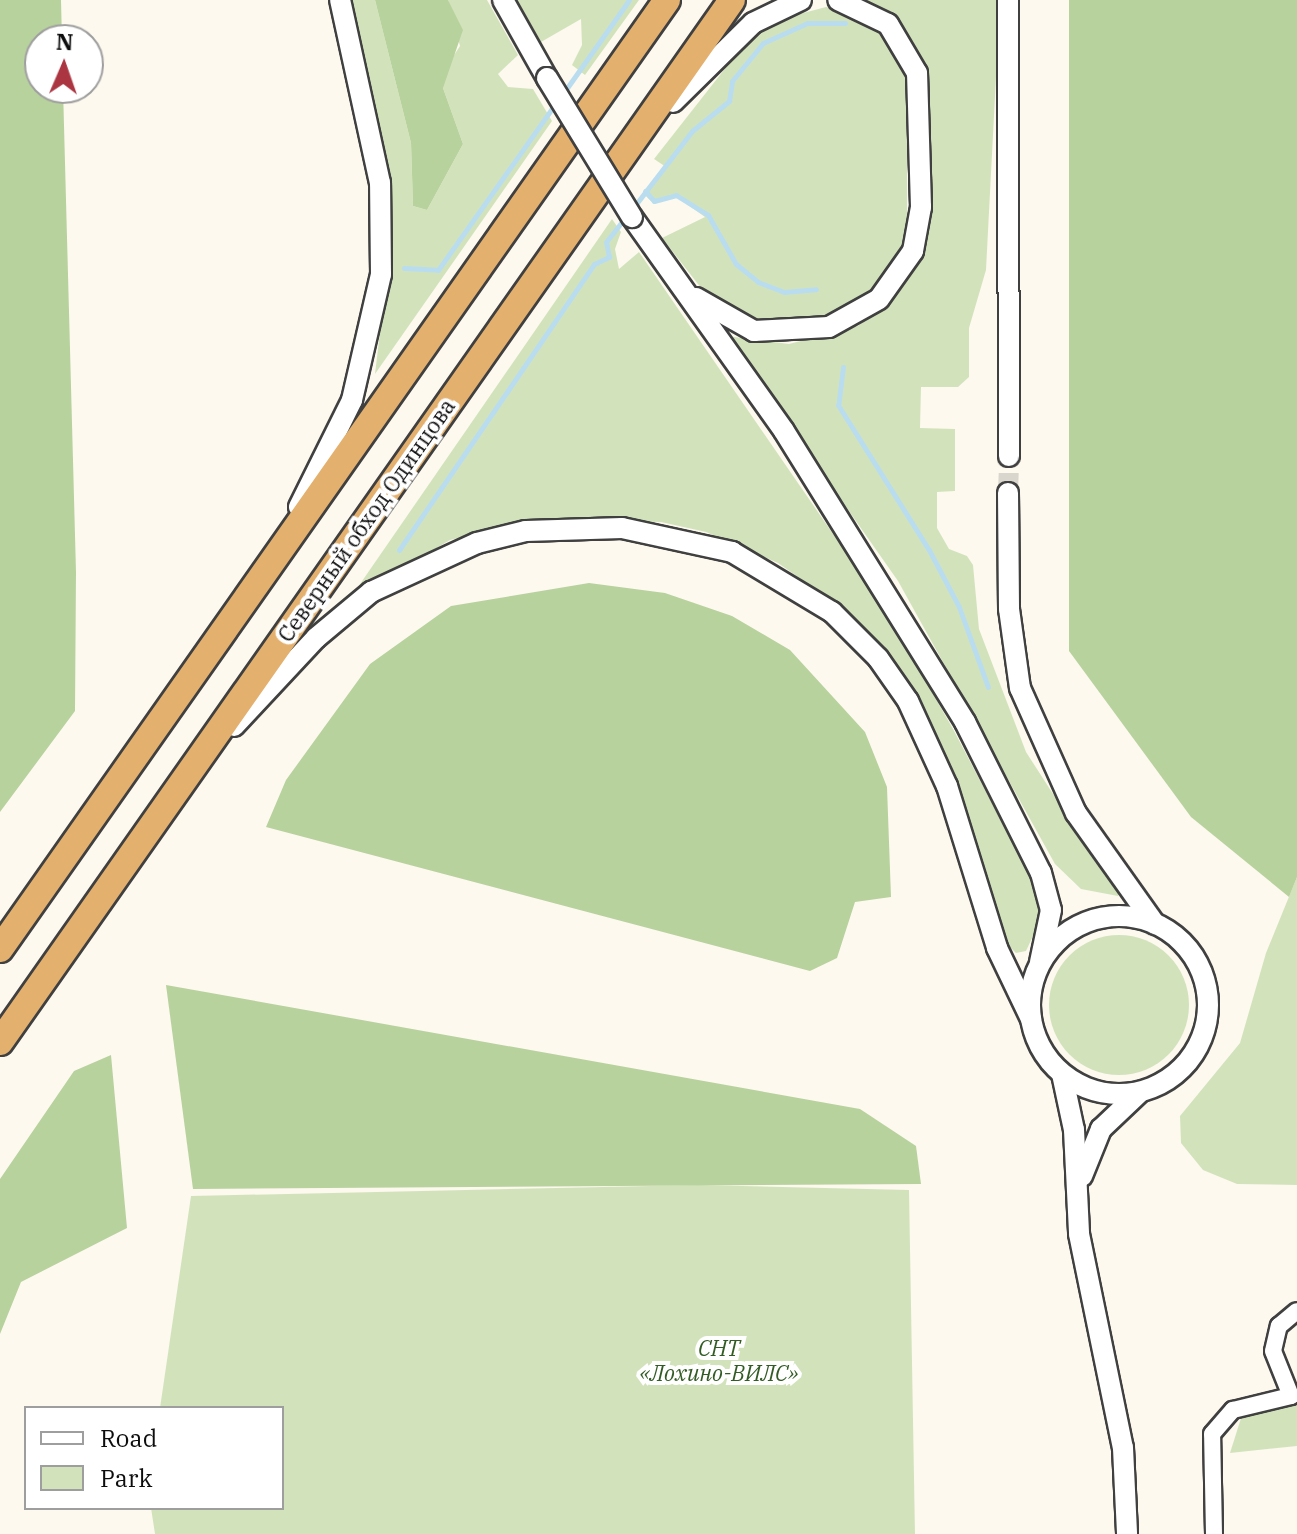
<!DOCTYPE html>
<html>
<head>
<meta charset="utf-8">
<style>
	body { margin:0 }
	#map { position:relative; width:1297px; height:1534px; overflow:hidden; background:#fdf9ef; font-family:"IBM Plex Serif",serif }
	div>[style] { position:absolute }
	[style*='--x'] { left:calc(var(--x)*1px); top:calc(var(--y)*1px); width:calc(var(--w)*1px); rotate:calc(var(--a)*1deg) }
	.green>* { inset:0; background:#d2e3bc }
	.round { border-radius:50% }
	.forest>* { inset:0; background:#b8d29e }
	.stream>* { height:5px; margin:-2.5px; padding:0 2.5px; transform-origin:2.5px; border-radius:2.5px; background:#b9ddee }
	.tertiary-tunnel>* { height:20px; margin-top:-10px; transform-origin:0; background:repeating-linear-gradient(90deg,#d9d6cd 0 20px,transparent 0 30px) }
	.roads { filter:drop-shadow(2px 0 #404040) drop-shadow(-2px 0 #404040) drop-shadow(0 2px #404040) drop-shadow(0 -2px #404040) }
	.minor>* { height:16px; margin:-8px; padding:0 8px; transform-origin:8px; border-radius:8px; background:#fff }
	.tertiary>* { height:20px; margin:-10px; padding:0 10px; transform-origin:10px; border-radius:10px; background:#fff }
	.tertiary>.ring { margin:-10px; padding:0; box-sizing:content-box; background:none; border:20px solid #fff; border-radius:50% }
	.trunk>* { height:26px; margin:-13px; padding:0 13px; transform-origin:13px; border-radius:13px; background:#e4b06e }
	.bridges { filter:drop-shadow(2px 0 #404040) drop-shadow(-2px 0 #404040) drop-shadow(0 2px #404040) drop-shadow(0 -2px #404040) }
	.tertiary-bridge>* { height:20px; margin:-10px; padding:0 10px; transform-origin:10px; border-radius:10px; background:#fff }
	span { translate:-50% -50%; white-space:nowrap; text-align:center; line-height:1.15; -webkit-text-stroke:8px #fff; paint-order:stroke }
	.street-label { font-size:22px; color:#0d0d0d }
	.park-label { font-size:22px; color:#335c25; font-style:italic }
	.legend { position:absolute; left:24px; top:1406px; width:260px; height:104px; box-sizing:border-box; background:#fff; border:2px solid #9e9e9e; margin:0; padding:10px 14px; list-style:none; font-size:24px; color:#0d0d0d }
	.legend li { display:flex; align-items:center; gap:16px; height:40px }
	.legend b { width:40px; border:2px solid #9e9e9e }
	.north { position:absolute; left:24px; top:24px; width:80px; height:80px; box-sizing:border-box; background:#fff; border:2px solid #9e9e9e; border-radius:50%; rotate:2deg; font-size:22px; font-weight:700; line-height:32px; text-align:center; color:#0d0d0d }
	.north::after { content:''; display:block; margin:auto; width:28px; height:36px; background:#ab3642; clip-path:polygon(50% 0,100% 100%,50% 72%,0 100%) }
</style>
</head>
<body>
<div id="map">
	<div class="green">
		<div style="clip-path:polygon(349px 0,375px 0,411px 143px,413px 206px,427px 210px,463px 144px,443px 88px,443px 72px,460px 46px,448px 0,487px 0,518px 55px,498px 74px,508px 87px,533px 89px,552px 121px,375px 374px,392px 232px,379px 131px)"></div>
		<div style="clip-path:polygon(517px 0,639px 0,585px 75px,572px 65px,582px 45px,581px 19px,541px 42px)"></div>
		<div style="clip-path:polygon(867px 0,1000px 0,986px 270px,969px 328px,969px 377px,958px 387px,921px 387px,920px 428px,955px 429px,955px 491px,937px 492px,937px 528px,949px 549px,967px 556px,973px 565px,979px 629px,1026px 752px,1093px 856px,1121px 888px,1118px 896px,1081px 889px,1055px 864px,898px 581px,726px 336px,789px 344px,858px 326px,893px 299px,923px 252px,930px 216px,928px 77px,906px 30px)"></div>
		<div style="clip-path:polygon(826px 7px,850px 12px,886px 35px,907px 74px,907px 239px,889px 271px,861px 299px,821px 319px,763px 323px,712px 302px,662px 238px,705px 217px,677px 197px,653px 203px,645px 195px,666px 167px,654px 159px,749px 38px,769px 22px)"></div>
		<div style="clip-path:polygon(612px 219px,621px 232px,615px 249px,619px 269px,639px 252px,884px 608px,953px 729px,1038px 891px,1039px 923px,1026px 951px,1016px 953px,1007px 944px,949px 763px,905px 678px,845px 610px,778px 563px,706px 532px,661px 522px,534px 519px,450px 540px,349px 600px)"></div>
		<div style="clip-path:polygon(1297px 877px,1297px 1185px,1237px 1184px,1203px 1170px,1181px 1143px,1180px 1116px,1240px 1043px,1266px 953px)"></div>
		<div class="round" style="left:1049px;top:935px;width:140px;height:140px"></div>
		<div style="clip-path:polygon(698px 1185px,909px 1190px,915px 1534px,155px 1534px,151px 1508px,282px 1508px,282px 1408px,160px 1408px,191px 1196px)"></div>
		<div style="clip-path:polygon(1297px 1402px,1297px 1446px,1230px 1453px,1242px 1415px)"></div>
	</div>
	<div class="forest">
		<div style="clip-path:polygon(0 0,61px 0,62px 40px,40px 40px,40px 88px,63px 88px,76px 572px,75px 711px,0 812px)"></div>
		<div style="clip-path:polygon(375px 0,448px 0,463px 30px,443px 88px,463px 144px,427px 210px,413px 206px,411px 143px)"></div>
		<div style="clip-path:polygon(1069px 0,1297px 0,1297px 877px,1289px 897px,1191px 817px,1069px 651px)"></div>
		<div style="clip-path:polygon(589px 583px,665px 593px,732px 616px,790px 650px,865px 732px,887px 787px,891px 897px,855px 902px,837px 958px,810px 971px,266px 827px,286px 780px,370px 664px,451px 606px)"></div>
		<div style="clip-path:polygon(166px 985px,860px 1109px,916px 1146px,921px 1184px,193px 1189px)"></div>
		<div style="clip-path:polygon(111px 1055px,127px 1228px,21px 1282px,0 1334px,0 1179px,74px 1071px)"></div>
	</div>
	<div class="stream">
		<div style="--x:562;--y:95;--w:116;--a:-54.8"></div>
		<div style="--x:645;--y:191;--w:13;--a:48"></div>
		<div style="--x:654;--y:201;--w:23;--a:-15"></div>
		<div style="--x:676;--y:195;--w:38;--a:32"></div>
		<div style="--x:708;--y:215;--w:56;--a:60.3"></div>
		<div style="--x:736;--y:264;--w:28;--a:39"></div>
		<div style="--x:758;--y:282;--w:28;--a:21"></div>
		<div style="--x:784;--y:292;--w:32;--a:-5"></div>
		<div style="--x:633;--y:208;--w:97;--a:-52.5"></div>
		<div style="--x:692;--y:131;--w:48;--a:-39"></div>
		<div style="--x:729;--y:101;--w:20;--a:-81"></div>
		<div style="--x:732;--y:81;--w:49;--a:-50.8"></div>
		<div style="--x:763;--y:43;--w:48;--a:-24.4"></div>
		<div style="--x:807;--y:23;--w:38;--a:0"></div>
		<div style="--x:404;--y:268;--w:34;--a:3"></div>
		<div style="--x:438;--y:270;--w:204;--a:-54.8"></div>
		<div style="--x:843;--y:367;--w:38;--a:97"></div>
		<div style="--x:838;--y:405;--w:171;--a:57.9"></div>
		<div style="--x:929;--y:550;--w:64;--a:62.2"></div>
		<div style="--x:959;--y:607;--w:85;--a:70.1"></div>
		<div style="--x:399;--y:550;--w:346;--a:-55.7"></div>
		<div style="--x:594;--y:264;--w:17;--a:-25"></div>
		<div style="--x:609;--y:257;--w:15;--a:-101"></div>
		<div style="--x:606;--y:242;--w:34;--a:-52"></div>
	</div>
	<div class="tertiary-tunnel">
		<div style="--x:1008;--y:493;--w:37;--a:-88"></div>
	</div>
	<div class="roads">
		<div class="minor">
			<div style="--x:1214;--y:1534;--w:100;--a:-91.1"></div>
			<div style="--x:1212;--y:1434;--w:32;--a:-49"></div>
			<div style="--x:1233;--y:1410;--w:60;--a:-13.6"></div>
			<div style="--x:1291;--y:1396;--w:48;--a:-111.8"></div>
			<div style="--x:1273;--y:1351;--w:26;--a:-77"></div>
			<div style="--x:1279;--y:1326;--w:23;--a:-40"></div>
		</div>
		<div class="tertiary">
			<div style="--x:503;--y:0;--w:90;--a:60.6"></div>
			<div style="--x:1008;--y:0;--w:456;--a:89.9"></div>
			<div style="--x:673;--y:102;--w:112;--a:-44.6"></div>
			<div style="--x:753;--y:23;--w:53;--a:-25.6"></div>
			<div style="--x:632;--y:217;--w:262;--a:54.6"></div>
			<div style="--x:784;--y:431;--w:343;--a:58.1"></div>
			<div style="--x:965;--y:722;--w:169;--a:63.3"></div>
			<div style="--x:1041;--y:873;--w:38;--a:75"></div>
			<div style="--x:1051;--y:910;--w:53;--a:101.9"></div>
			<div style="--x:696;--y:298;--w:67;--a:29.6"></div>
			<div style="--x:754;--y:331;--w:75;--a:-3.1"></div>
			<div style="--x:829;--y:327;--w:57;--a:-29.2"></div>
			<div style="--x:879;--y:299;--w:59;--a:-54.7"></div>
			<div style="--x:913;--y:251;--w:45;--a:-79.7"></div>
			<div style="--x:921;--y:207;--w:134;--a:-91.7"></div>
			<div style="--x:917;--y:73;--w:57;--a:-120.6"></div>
			<div style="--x:888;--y:24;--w:55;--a:-154.4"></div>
			<div style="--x:1008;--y:493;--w:116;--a:89.5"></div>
			<div style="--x:1009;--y:609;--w:80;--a:82.1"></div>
			<div style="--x:1020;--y:688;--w:137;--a:65.9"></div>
			<div style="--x:1076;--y:813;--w:136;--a:54.6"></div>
			<div style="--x:299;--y:507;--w:119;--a:-63.6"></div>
			<div style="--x:352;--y:400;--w:129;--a:-77"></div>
			<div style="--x:381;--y:274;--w:91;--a:-90.6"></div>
			<div style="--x:380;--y:183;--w:187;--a:-102.3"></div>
			<div style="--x:234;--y:726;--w:120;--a:-47"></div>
			<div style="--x:316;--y:638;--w:72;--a:-39.9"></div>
			<div style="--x:371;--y:592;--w:117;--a:-24.8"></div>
			<div style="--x:477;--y:543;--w:50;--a:-13.8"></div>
			<div style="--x:526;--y:531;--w:96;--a:-1.8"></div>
			<div style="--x:622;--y:528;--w:113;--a:12.3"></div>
			<div style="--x:732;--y:552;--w:117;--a:31"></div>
			<div style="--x:832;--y:612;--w:65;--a:45"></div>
			<div style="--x:878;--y:658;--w:52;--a:55.1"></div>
			<div style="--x:908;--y:701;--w:94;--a:65.4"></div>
			<div style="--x:947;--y:786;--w:170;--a:72.8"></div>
			<div style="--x:997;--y:948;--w:79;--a:64.4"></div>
			<div class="ring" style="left:1030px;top:916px;width:158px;height:158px"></div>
			<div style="--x:1062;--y:1074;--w:57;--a:77.9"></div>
			<div style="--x:1074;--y:1130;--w:104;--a:87.2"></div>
			<div style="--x:1079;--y:1234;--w:218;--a:78.4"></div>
			<div style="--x:1123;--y:1448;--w:86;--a:87.3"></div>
			<div style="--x:1082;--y:1176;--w:51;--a:-68"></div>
			<div style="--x:1101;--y:1129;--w:52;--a:-43.5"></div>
		</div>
		<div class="trunk">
			<div style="--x:0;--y:949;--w:1160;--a:-54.9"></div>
			<div style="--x:0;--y:1042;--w:1273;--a:-54.91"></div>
		</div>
	</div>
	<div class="bridges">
		<div class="tertiary-bridge">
			<div style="--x:547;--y:78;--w:163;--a:58.6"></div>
		</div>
	</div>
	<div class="street-label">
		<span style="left:366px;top:520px;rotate:-55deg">Северный обход Одинцова</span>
	</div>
	<div class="park-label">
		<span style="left:719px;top:1360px">СНТ<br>«Лохино-ВИЛС»</span>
	</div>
	<ul class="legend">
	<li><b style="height:10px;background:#fff"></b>Road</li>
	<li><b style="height:22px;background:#d2e3bc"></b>Park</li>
	</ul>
	<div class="north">N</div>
</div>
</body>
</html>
